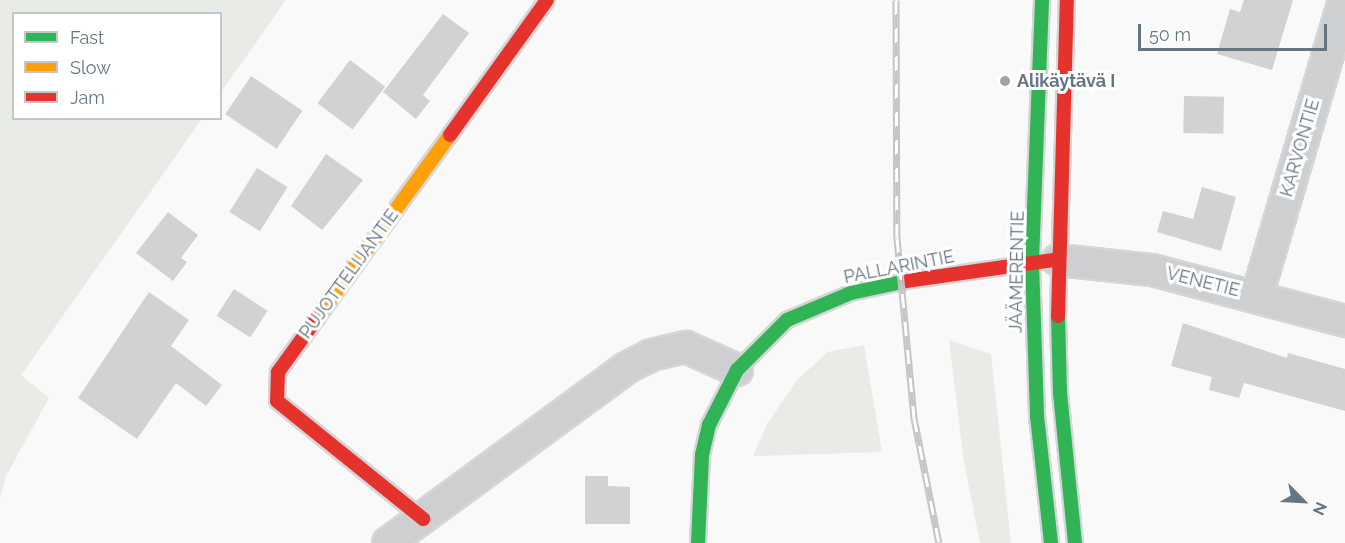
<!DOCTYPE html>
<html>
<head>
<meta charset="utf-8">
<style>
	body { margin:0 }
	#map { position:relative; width:1345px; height:543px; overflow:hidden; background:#f9f9f9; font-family:Raleway,sans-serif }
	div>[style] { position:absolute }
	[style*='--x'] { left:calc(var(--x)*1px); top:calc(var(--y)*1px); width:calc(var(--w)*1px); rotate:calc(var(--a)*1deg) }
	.green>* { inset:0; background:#e8ebe6 }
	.building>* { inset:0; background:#d0d2d3; transform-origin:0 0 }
	.roads { filter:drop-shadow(2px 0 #d5d6d7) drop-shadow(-2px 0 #d5d6d7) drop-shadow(0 2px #d5d6d7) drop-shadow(0 -2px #d5d6d7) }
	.street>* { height:30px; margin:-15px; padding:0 15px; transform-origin:15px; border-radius:15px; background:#cecfd0 }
	.fast>* { height:14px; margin:-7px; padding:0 7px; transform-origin:7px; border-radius:7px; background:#30b455 }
	.slow>* { height:14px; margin:-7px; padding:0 7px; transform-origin:7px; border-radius:7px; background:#ff9f0a }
	.jam>* { height:14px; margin:-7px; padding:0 7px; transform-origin:7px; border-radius:7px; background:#e5322d }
	.rail>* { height:7px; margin-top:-3.5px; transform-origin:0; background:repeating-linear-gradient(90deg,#fff 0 14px,#c3c5c6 0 28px); box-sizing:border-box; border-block:2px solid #c3c5c6 }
	.dots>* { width:16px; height:16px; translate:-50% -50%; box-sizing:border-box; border:3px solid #fff; border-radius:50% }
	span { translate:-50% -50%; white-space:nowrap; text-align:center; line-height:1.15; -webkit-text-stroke:6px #fff; paint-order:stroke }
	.poi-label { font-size:18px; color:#657683; font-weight:700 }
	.left { translate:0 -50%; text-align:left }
	.street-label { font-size:18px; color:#657683 }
	.legend { position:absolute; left:12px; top:12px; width:210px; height:108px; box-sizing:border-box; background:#fff; border:2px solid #c1c8cd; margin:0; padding:8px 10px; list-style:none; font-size:18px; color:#657683 }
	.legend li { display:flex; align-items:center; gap:12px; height:30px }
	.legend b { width:30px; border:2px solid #c1c8cd }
	.north { position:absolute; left:1273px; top:471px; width:60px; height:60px; -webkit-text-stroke:4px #fff; paint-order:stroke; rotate:114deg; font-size:16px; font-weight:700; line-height:24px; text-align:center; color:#657683 }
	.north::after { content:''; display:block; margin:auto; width:21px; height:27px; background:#657683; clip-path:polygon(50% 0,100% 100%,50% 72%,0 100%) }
	.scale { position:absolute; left:1138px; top:24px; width:189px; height:27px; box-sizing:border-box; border:3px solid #657683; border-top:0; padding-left:8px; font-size:18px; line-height:21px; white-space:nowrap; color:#657683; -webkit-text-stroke:4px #fff; paint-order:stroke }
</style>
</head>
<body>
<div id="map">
	<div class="green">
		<div style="clip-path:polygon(0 0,286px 0,221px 92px,220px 14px,14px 14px,14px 118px,202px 119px,21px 375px,49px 398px,6px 476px,0 499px)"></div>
		<div style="clip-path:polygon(949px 340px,991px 354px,1011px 543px,980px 543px,964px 462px)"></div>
		<div style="clip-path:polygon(864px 345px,882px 452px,753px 456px,767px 424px,797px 380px,828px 352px)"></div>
	</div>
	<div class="building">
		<div style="clip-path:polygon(1244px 0,1293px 0,1272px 70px,1217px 54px,1230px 9px,1240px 12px)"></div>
		<div style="clip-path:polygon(443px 14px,469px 33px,423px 95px,430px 101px,416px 119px,383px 92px)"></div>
		<div style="left:350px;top:60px;width:44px;height:54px;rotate:37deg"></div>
		<div style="left:251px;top:76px;width:62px;height:46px;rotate:34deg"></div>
		<div style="left:1184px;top:96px;width:40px;height:37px;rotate:1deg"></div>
		<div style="clip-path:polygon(326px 154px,363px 180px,322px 230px,291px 206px)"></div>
		<div style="left:257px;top:168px;width:36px;height:52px;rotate:32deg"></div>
		<div style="clip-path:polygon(1202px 187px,1236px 197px,1221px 251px,1157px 232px,1163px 211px,1193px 219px)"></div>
		<div style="clip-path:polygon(168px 212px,198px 235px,181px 258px,187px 262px,173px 281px,136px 253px)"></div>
		<div style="left:234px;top:289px;width:40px;height:32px;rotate:33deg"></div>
		<div style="clip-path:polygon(149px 292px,189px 320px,171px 346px,222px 385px,206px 406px,176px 383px,137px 439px,78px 398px)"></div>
		<div style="clip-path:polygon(1183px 323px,1287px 358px,1288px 353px,1345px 369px,1345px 411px,1244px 383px,1239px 398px,1209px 390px,1212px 377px,1171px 366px)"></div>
		<div style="clip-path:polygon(585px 476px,608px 476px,608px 486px,630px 487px,630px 524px,585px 524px)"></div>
	</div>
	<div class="roads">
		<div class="street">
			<div style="--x:1058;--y:260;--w:95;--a:6.1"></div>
			<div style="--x:1152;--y:270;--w:200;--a:14.8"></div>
			<div style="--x:1257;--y:296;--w:309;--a:-73.6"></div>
			<div style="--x:388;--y:543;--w:295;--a:-36.3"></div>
			<div style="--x:626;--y:368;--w:28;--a:-27"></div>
			<div style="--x:651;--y:355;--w:36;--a:-13"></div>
			<div style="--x:686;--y:347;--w:56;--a:24.3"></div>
		</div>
		<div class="fast">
			<div style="--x:1042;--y:0;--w:263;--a:92.2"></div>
			<div style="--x:1032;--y:263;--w:153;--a:88.1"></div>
			<div style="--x:1037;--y:416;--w:128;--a:83.7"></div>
			<div style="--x:1058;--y:316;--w:77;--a:88.5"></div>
			<div style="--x:1060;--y:393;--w:151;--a:84.3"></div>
			<div style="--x:698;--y:543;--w:88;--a:-87.4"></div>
			<div style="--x:702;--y:455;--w:31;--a:-77"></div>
			<div style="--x:709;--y:425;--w:62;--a:-63"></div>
			<div style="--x:737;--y:370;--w:71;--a:-45"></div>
			<div style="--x:787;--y:320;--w:69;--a:-22.9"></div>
			<div style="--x:851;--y:293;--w:56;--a:-12.3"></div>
		</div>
		<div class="slow">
			<div style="--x:317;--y:318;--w:226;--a:-54"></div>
		</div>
		<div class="jam">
			<div style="--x:450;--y:135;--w:166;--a:-54.3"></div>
			<div style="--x:906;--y:281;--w:149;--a:-8.1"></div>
			<div style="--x:1058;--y:316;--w:316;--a:-88.4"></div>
			<div style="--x:317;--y:318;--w:67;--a:125.8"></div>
			<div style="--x:278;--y:372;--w:29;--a:92"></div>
			<div style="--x:277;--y:401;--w:188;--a:38.9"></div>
		</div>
	</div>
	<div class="rail">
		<div style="--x:896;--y:0;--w:238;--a:89.8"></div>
		<div style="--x:897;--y:238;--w:181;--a:84.6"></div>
		<div style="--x:914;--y:418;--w:127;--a:78.7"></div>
	</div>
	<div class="dots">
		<div style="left:1005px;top:81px;background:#99a4ac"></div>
	</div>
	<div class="poi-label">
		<span class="left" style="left:1017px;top:81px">Alikäytävä I</span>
	</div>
	<div class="street-label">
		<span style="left:1300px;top:148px;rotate:-74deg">KARVONTIE</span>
		<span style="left:899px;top:267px;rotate:-11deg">PALLARINTIE</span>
		<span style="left:1017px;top:272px;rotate:-89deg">JÄÄMERENTIE</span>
		<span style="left:349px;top:274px;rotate:-54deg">PUJOTTELIJANTIE</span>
		<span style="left:1203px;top:282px;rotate:14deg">VENETIE</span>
	</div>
	<ul class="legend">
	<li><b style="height:8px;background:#30b455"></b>Fast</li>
	<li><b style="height:8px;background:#ff9f0a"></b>Slow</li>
	<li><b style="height:8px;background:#e5322d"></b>Jam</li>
	</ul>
	<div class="north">N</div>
	<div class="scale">50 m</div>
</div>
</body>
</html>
